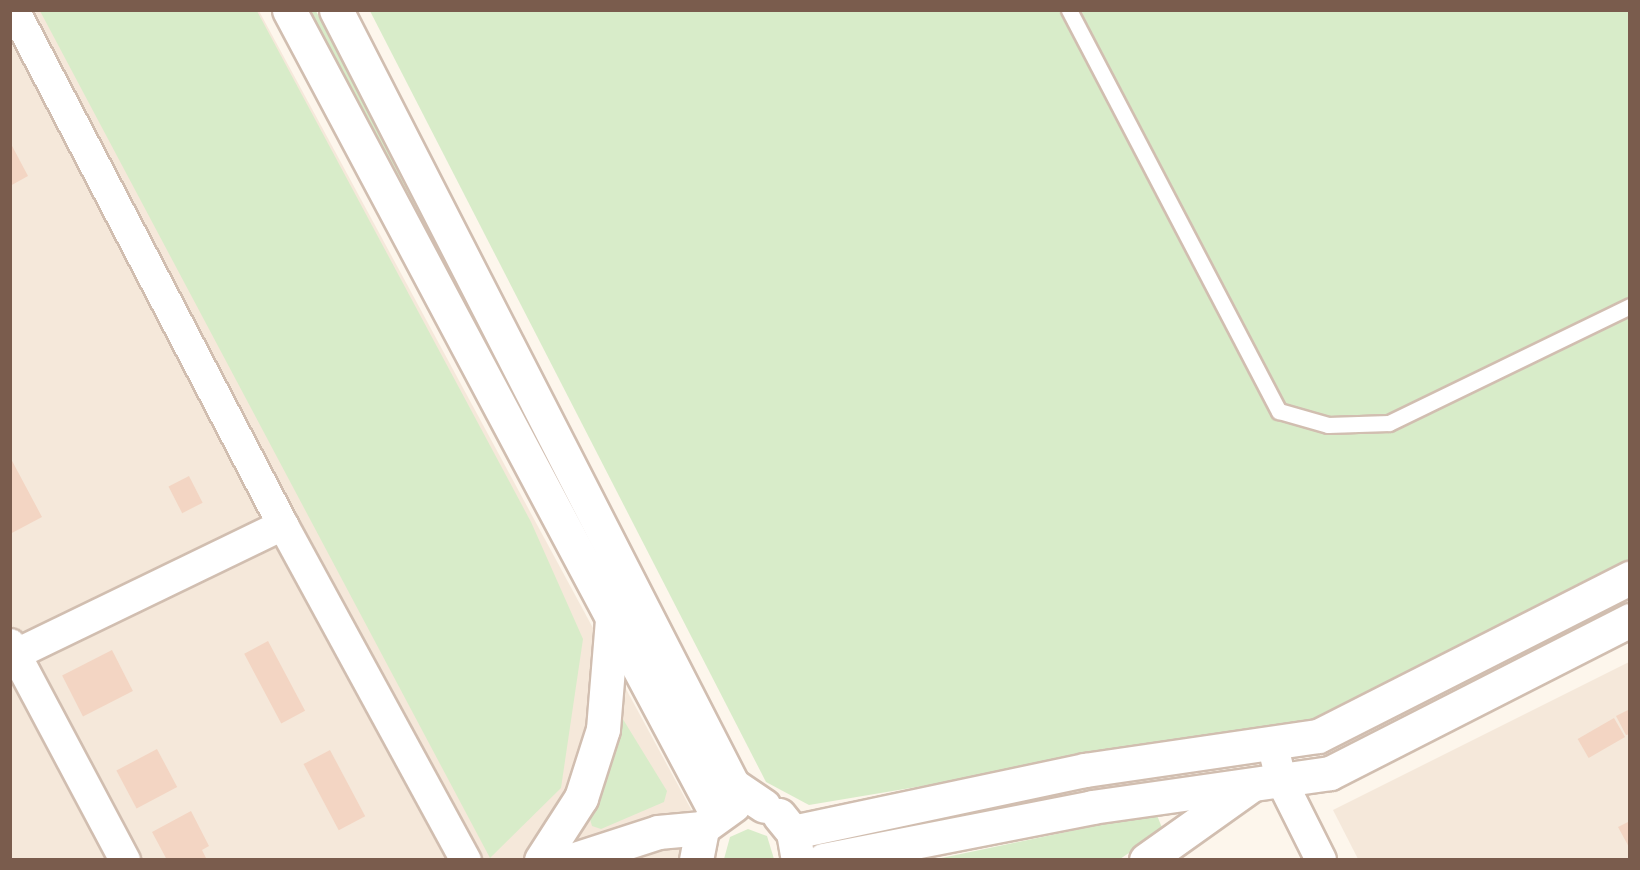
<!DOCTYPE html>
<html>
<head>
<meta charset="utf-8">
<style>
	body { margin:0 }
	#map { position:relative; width:1640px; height:870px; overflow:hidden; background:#fdf6ec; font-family:Montserrat,sans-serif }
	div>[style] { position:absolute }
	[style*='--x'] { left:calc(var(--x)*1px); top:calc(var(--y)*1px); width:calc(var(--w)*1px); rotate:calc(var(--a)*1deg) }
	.residential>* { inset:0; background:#f5e8da }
	.green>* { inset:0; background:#d8ecc9 }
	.building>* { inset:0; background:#f3d5c3; transform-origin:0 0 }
	.roads { filter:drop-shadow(2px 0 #d1beb0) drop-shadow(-2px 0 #d1beb0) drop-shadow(0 2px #d1beb0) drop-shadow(0 -2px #d1beb0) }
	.lane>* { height:15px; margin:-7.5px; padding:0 7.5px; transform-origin:7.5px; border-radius:7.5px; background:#fff }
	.street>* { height:30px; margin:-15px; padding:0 15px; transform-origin:15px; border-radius:15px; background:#fff }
	.secondary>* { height:33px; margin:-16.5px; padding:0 16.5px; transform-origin:16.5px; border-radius:16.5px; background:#fff }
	span { translate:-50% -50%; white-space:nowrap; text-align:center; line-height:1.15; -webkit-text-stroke:4.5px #fffaf3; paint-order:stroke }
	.frame { position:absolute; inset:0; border:12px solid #7a5c4d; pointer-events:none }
</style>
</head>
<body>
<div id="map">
	<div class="residential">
		<div style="clip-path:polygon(10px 11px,259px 11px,718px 859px,11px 859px)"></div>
		<div style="clip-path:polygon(1629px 662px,1629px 859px,1358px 859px,1333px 810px)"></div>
	</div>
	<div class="green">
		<div style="clip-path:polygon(40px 11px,257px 11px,531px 522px,583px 639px,561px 788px,490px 858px)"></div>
		<div style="clip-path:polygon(301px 11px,316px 11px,714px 777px)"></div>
		<div style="clip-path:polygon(370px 11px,1629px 11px,1629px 565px,1323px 719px,809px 805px,766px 782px)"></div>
		<div style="clip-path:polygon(621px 716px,667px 791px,664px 802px,601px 829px,592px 826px,589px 816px,609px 771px)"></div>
		<div style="clip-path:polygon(1156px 813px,1163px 830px,1120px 859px,932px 860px)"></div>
		<div style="clip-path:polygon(748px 829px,767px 836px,774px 859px,724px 859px,730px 837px)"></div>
	</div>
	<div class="building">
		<div style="clip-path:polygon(10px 142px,28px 176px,10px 186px)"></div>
		<div style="clip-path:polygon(10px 457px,42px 517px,10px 534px)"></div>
		<div style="left:189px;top:476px;width:30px;height:23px;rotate:63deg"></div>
		<div style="left:268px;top:641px;width:79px;height:27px;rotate:62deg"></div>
		<div style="left:112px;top:650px;width:46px;height:56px;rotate:63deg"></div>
		<div style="clip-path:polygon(1630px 709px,1630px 734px,1626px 735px,1616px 716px)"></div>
		<div style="left:1614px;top:718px;width:22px;height:42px;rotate:60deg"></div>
		<div style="left:157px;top:749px;width:43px;height:46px;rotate:62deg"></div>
		<div style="left:330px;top:750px;width:75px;height:30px;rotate:62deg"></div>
		<div style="clip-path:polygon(191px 811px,209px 846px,202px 850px,207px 860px,167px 860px,152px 832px)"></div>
		<div style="clip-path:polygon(1630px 821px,1630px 849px,1618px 827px)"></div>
	</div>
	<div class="roads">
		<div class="lane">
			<div style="--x:1069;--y:10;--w:453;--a:62.4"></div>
			<div style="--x:1279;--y:411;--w:51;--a:15.9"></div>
			<div style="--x:1328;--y:425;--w:61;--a:-1.9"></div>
			<div style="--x:1389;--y:423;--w:268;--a:-25.9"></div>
		</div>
		<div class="street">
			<div style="--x:14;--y:10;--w:581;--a:62.42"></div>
			<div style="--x:283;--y:525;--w:382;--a:61.4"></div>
			<div style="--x:10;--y:644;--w:245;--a:62"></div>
			<div style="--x:10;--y:657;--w:303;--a:-25.8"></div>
			<div style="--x:1272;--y:743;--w:38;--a:76"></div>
			<div style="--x:1281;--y:780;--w:89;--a:63.4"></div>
		</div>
		<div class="secondary">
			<div style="--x:289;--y:10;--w:909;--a:62"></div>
			<div style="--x:336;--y:10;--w:871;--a:62.88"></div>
			<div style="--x:733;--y:785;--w:37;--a:34"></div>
			<div style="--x:779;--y:815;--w:22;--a:51"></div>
			<div style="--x:793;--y:832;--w:28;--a:80"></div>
			<div style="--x:793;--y:832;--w:299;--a:-12"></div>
			<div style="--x:1085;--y:770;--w:235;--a:-8.3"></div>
			<div style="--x:1318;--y:736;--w:350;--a:-26.9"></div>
			<div style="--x:541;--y:860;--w:74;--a:-57.2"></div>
			<div style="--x:581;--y:798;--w:72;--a:-72.3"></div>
			<div style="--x:603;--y:729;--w:110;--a:-85.3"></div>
			<div style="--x:572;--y:860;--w:90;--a:-18"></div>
			<div style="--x:658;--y:832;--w:44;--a:-5.2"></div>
			<div style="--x:696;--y:860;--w:33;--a:-79"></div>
			<div style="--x:702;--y:828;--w:39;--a:-36"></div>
			<div style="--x:823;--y:860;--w:274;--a:-11.1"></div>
			<div style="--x:1092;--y:807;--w:240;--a:-8.1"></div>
			<div style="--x:1330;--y:773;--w:337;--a:-27"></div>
			<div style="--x:1146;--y:860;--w:128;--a:-35.4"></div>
		</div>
	</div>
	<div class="frame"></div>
</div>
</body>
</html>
